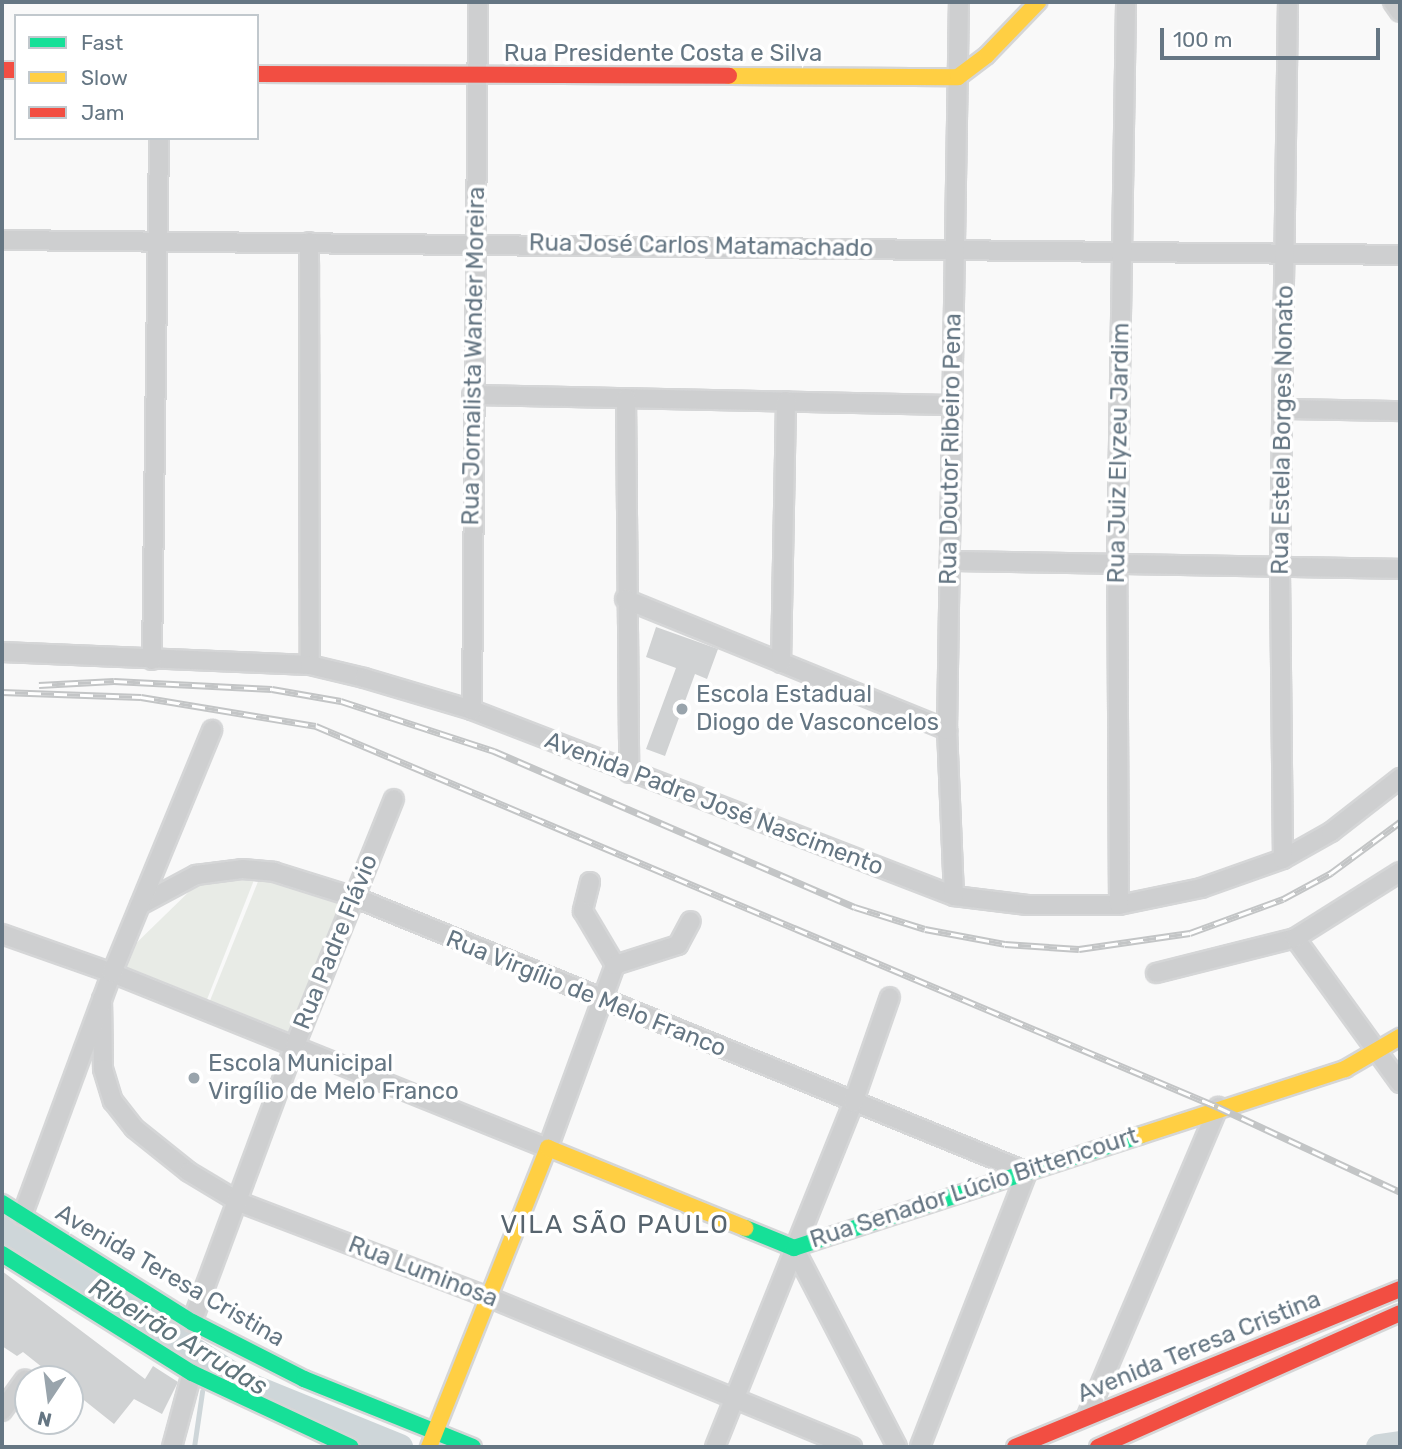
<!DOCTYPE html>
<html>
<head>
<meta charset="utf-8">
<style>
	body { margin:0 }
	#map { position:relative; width:1402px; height:1449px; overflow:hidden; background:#f9f9f9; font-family:Rubik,sans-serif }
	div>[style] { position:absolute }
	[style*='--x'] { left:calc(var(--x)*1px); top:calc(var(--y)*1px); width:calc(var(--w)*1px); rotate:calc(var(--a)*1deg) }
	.green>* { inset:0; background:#e8ebe6 }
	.stream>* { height:4.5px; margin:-2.25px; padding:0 2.25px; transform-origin:2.25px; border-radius:2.25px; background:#ced6d9 }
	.river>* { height:26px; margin:-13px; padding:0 13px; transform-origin:13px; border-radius:13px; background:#ced6d9 }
	.building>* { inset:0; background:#d0d2d3 }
	.roads { filter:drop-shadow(2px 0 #d5d6d7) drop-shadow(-2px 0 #d5d6d7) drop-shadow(0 2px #d5d6d7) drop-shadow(0 -2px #d5d6d7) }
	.street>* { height:18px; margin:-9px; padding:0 9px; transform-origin:9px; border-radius:9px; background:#cecfd0 }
	.fast>* { height:16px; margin:-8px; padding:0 8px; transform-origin:8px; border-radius:8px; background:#16e098 }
	.slow>* { height:16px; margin:-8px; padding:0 8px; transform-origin:8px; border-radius:8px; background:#ffcf43 }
	.jam>* { height:16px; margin:-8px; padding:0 8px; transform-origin:8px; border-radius:8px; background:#f24e42 }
	.rail>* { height:7px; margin-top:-3.5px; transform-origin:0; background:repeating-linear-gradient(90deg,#fff 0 13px,#c3c5c6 0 26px); box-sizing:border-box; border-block:2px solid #c3c5c6 }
	.dots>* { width:19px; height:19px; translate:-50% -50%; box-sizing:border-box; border:4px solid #fff; border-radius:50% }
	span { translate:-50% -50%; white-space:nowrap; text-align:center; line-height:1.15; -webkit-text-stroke:7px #fff; paint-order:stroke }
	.street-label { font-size:24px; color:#657683 }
	.poi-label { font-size:24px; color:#657683 }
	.left { translate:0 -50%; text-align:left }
	.neighbourhood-label { font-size:26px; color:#57646e; letter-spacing:2px }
	.water-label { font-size:26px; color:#60757c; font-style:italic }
	.frame { position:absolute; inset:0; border:4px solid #657683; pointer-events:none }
	.legend { position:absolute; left:14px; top:14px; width:245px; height:126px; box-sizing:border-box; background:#fff; border:2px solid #c1c8cd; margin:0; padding:9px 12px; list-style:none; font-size:21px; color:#657683 }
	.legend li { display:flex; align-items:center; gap:14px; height:35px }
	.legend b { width:35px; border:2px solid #c1c8cd }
	.north { position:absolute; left:14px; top:1365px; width:70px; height:70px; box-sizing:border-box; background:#fff; border:2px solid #c1c8cd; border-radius:50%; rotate:193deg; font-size:19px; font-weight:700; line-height:28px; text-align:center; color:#657683 }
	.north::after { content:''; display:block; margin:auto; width:24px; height:32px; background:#99a4ac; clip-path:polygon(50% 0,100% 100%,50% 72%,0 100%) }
	.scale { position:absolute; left:1160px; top:28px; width:220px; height:32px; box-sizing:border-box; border:4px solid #657683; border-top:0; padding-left:9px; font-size:21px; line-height:24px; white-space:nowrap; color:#657683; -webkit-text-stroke:5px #fff; paint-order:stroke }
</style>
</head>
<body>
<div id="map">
	<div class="green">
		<div style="clip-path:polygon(270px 877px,347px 901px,291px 1035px,209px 1003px,259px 879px)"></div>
		<div style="clip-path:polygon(254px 880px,206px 1002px,120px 971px,124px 955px,200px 881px)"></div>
	</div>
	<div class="stream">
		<div style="--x:194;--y:1447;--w:56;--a:-81.7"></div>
	</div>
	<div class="river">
		<div style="--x:2;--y:1229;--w:294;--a:32.3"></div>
		<div style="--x:250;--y:1386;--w:162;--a:22.1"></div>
		<div style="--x:1379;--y:1447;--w:21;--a:-8"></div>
	</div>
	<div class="building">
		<div style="clip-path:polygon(656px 627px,718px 649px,707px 679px,695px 674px,665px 756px,646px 749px,676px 668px,646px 657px)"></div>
		<div style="clip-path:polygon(2px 1271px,145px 1379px,153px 1366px,178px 1382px,162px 1414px,134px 1399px,114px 1424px,70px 1389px,70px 1379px,57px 1379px,23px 1352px,17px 1356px,2px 1346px)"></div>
	</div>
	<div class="roads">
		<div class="street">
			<div style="--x:1393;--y:2;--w:12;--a:55"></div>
			<div style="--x:2;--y:240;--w:1398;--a:0.61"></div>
			<div style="--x:309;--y:242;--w:423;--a:89.9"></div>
			<div style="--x:472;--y:395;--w:480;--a:1.2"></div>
			<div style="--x:626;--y:398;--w:375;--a:89.5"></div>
			<div style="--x:1284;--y:409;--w:116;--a:1"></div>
			<div style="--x:950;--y:561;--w:450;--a:1"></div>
			<div style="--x:625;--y:599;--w:348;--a:22.1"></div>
			<div style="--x:2;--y:652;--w:308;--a:2.4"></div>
			<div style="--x:310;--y:665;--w:56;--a:13.5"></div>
			<div style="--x:364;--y:678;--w:113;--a:16.5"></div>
			<div style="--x:472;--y:710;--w:517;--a:21.1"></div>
			<div style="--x:954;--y:896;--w:74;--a:7"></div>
			<div style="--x:1027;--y:905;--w:92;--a:0"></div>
			<div style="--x:1119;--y:905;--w:84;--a:-11.7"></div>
			<div style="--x:1201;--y:888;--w:87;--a:-19.5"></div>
			<div style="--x:1283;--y:859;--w:55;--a:-29.4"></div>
			<div style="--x:1331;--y:832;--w:88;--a:-38"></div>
			<div style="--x:152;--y:660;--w:522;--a:-89.23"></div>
			<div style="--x:781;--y:663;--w:262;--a:-88.9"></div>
			<div style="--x:472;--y:710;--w:708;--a:-89.51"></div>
			<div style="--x:1283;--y:859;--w:293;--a:-90.6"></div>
			<div style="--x:1280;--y:566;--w:564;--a:-89.19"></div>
			<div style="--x:590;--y:882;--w:30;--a:104"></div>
			<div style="--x:583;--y:911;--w:63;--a:59.3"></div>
			<div style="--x:954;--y:896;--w:166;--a:-92.4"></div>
			<div style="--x:947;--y:730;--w:728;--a:-89.06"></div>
			<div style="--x:140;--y:905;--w:64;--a:-28.2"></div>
			<div style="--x:196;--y:875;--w:46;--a:-7.4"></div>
			<div style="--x:242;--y:869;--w:32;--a:5"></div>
			<div style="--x:274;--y:872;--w:84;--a:17.4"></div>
			<div style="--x:354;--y:897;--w:727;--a:22.23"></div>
			<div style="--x:1027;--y:1172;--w:295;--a:111.3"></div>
			<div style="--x:1119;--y:905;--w:340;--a:-90.3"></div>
			<div style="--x:1117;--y:565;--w:563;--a:-89.08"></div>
			<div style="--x:2;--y:934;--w:117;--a:19.5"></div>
			<div style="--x:112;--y:973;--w:470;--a:21.9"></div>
			<div style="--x:548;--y:1148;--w:195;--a:-69.9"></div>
			<div style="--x:1295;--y:938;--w:179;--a:54.1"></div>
			<div style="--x:615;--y:965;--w:66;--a:-17.6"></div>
			<div style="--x:678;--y:945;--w:27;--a:-62"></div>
			<div style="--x:1156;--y:973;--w:143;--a:-14.1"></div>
			<div style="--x:1295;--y:938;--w:124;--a:-32.2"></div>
			<div style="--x:102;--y:999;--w:70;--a:89.2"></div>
			<div style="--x:103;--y:1069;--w:34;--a:73"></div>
			<div style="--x:113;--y:1101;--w:34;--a:52"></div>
			<div style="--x:134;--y:1128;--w:70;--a:38.7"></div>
			<div style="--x:189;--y:1172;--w:58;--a:31"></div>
			<div style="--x:239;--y:1202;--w:267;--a:20.9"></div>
			<div style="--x:488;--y:1297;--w:394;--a:22.4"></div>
			<div style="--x:22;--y:1216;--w:259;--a:-69.7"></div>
			<div style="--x:112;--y:973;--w:263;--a:-67.6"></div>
			<div style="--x:794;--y:1248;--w:224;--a:62.6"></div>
			<div style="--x:192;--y:1322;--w:296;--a:-69.6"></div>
			<div style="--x:295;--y:1045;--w:265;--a:-68.1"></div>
			<div style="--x:2;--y:1411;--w:39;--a:-54"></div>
			<div style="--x:1087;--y:1416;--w:336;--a:-67"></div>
			<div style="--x:172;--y:1447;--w:77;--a:-74.9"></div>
			<div style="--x:715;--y:1447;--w:371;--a:-68.1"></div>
			<div style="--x:853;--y:1103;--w:112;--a:-70.8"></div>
		</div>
		<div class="fast">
			<div style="--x:2;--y:1203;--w:224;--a:32.1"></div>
			<div style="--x:192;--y:1322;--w:126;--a:27"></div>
			<div style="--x:304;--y:1379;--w:182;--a:21.9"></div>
			<div style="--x:745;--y:1228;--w:53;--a:22.2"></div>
			<div style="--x:794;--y:1248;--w:363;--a:-18"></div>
			<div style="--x:2;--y:1254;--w:224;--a:32.1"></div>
			<div style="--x:192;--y:1373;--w:175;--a:25"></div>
		</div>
		<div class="slow">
			<div style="--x:729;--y:76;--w:229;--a:0.3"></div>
			<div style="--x:958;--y:77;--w:36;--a:-37"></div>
			<div style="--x:987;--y:55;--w:74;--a:-46.1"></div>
			<div style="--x:1139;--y:1136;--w:217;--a:-18"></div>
			<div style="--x:1345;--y:1069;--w:64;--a:-30.2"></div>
			<div style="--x:429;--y:1447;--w:322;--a:-68.3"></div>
			<div style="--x:548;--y:1148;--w:213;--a:22.1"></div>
		</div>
		<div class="jam">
			<div style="--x:2;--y:70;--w:14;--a:0"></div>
			<div style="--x:257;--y:74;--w:472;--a:0.2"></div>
			<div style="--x:1015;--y:1447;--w:416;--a:-22.3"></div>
			<div style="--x:1098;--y:1447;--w:330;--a:-23.9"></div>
		</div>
	</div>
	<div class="rail">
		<div style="--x:39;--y:685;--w:75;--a:-3.1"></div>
		<div style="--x:114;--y:681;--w:158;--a:2.9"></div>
		<div style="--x:272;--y:689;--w:70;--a:9.9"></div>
		<div style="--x:341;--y:701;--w:161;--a:18.1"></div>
		<div style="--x:494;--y:751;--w:393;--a:23.4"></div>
		<div style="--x:855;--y:907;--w:73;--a:17.4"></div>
		<div style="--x:925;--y:929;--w:81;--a:10.6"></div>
		<div style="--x:1005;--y:944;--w:74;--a:3.9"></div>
		<div style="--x:1079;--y:949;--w:112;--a:-8.2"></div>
		<div style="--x:1190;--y:933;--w:99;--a:-20.1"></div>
		<div style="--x:1283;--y:899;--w:55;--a:-28.4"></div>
		<div style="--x:1331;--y:873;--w:86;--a:-36.5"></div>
		<div style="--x:2;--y:692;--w:139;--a:2.1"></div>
		<div style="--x:141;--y:697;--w:177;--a:9.4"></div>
		<div style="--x:316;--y:726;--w:979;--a:22.9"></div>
		<div style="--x:1218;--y:1107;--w:201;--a:25"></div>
	</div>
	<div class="dots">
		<div style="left:682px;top:709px;background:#99a4ac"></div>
		<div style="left:194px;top:1078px;background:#99a4ac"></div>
	</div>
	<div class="street-label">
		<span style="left:663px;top:54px">Rua Presidente Costa e Silva</span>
		<span style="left:701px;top:246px;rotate:1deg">Rua José Carlos Matamachado</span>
		<span style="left:474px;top:356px;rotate:-89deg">Rua Jornalista Wander Moreira</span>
		<span style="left:1283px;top:430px;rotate:-89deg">Rua Estela Borges Nonato</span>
		<span style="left:951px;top:449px;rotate:-89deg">Rua Doutor Ribeiro Pena</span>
		<span style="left:1119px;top:453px;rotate:-89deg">Rua Juiz Elyzeu Jardim</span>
		<span style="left:714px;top:804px;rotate:21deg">Avenida Padre José Nascimento</span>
		<span style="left:336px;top:942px;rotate:-68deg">Rua Padre Flávio</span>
		<span style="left:586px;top:994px;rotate:22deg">Rua Virgílio de Melo Franco</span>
		<span style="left:974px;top:1188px;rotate:-18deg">Rua Senador Lúcio Bittencourt</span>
		<span style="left:423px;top:1272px;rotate:21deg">Rua Luminosa</span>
		<span style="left:170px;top:1276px;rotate:30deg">Avenida Teresa Cristina</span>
		<span style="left:1199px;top:1347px;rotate:-22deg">Avenida Teresa Cristina</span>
	</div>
	<div class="poi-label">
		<span class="left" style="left:696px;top:709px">Escola Estadual<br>Diogo de Vasconcelos</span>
		<span class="left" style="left:208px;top:1078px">Escola Municipal<br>Virgílio de Melo Franco</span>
	</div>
	<div class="neighbourhood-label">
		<span style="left:615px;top:1225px">VILA SÃO PAULO</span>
	</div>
	<div class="water-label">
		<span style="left:178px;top:1337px;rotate:31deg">Ribeirão Arrudas</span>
	</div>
	<div class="frame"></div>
	<ul class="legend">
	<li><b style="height:9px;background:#16e098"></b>Fast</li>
	<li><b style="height:9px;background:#ffcf43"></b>Slow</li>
	<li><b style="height:9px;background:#f24e42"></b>Jam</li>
	</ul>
	<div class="north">N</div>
	<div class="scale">100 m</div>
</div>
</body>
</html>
